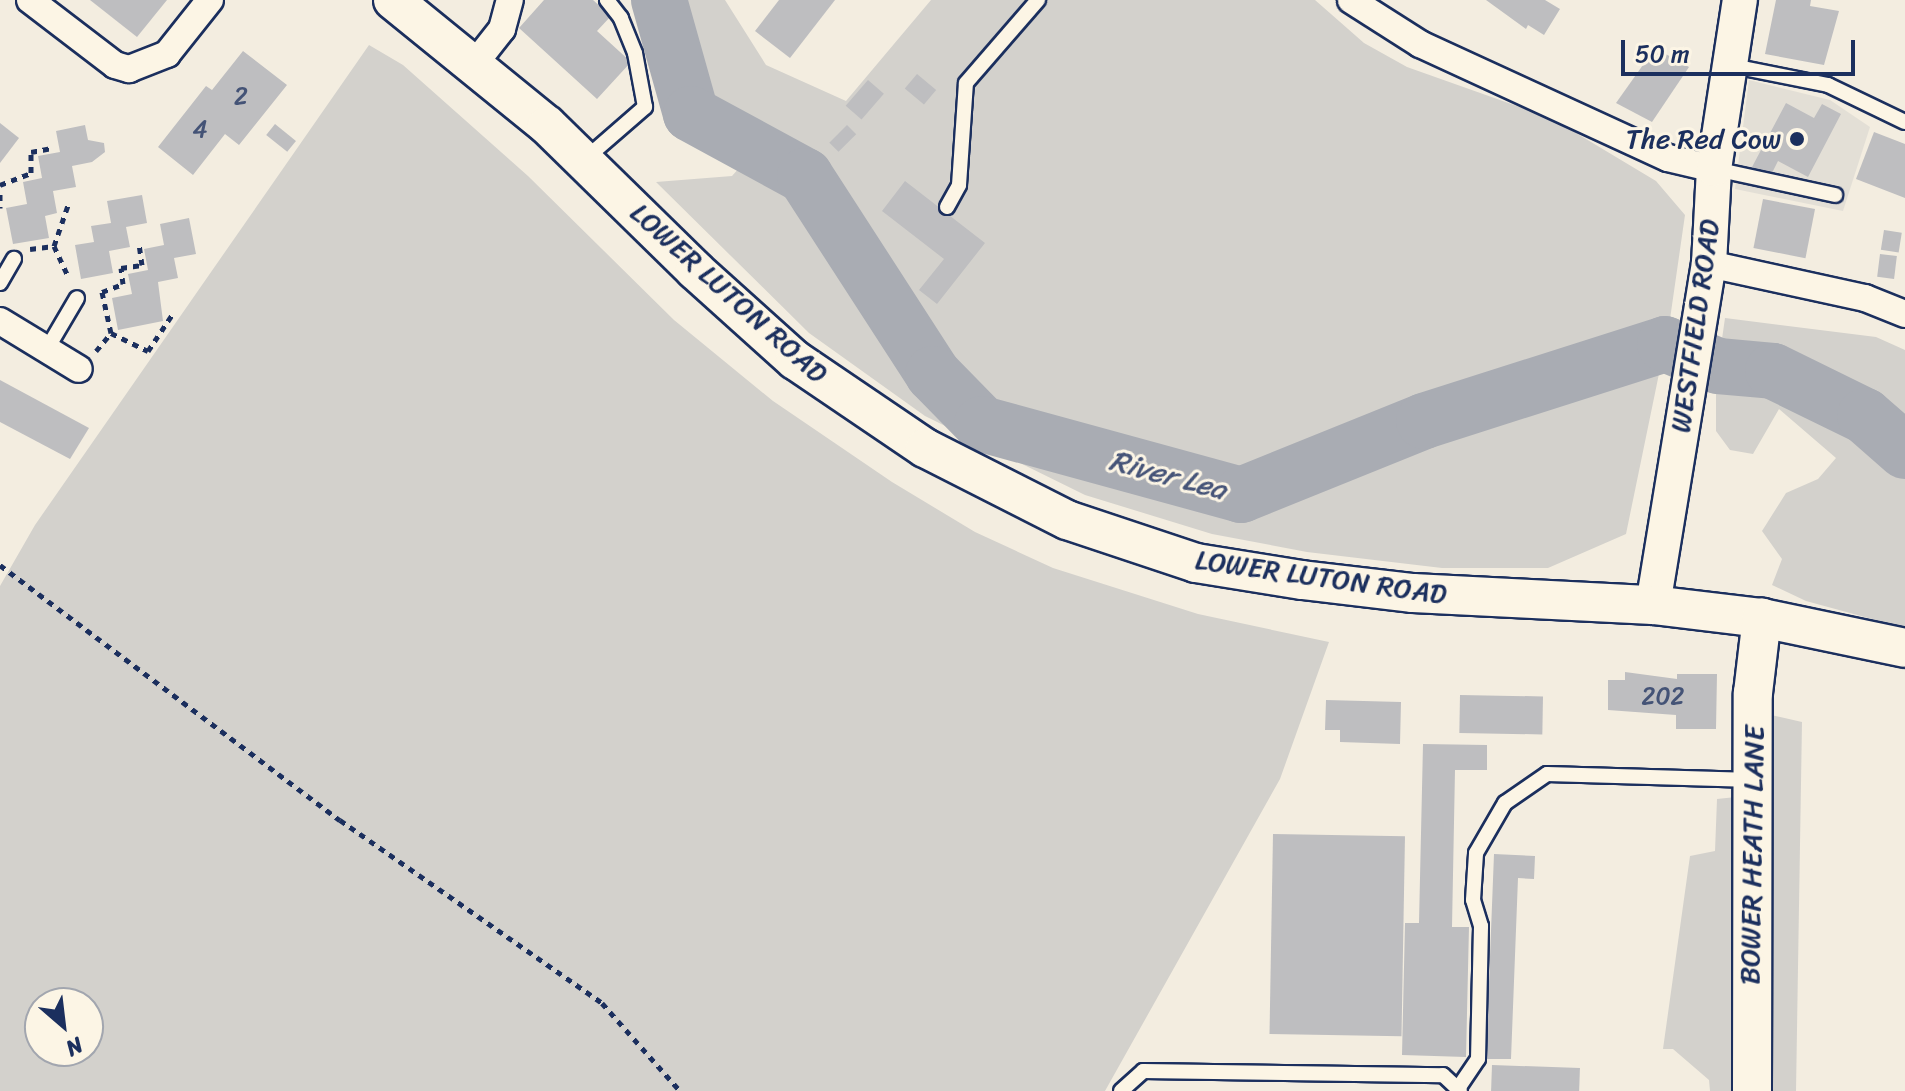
<!DOCTYPE html>
<html>
<head>
<meta charset="utf-8">
<style>
	body { margin:0 }
	#map { position:relative; width:1905px; height:1091px; overflow:hidden; background:#f3ede0; font-family:Sriracha,sans-serif }
	div>[style] { position:absolute }
	[style*='--x'] { left:calc(var(--x)*1px); top:calc(var(--y)*1px); width:calc(var(--w)*1px); rotate:calc(var(--a)*1deg) }
	.built>* { inset:0; background:#e3dfd6 }
	.green>* { inset:0; background:#d3d1cc }
	.river>* { height:56px; margin:-28px; padding:0 28px; transform-origin:28px; border-radius:28px; background:#a9acb3 }
	.building>* { inset:0; background:#bebec0; transform-origin:0 0 }
	.path>* { height:5px; margin-top:-2.5px; transform-origin:0; background:repeating-linear-gradient(90deg,#1b2f5e 0 6px,transparent 0 12px) }
	.roads { filter:drop-shadow(2px 0 #1b2f5e) drop-shadow(-2px 0 #1b2f5e) drop-shadow(0 2px #1b2f5e) drop-shadow(0 -2px #1b2f5e) }
	.service>* { height:14px; margin:-7px; padding:0 7px; transform-origin:7px; border-radius:7px; background:#fcf5e5 }
	.minor>* { height:26px; margin:-13px; padding:0 13px; transform-origin:13px; border-radius:13px; background:#fcf5e5 }
	.tertiary>* { height:34px; margin:-17px; padding:0 17px; transform-origin:17px; border-radius:17px; background:#fcf5e5 }
	.secondary>* { height:38px; margin:-19px; padding:0 19px; transform-origin:19px; border-radius:19px; background:#fcf5e5 }
	.dots>* { width:22px; height:22px; translate:-50% -50%; box-sizing:border-box; border:4px solid #fcf5e5; border-radius:50% }
	span { translate:-50% -50%; white-space:nowrap; text-align:center; line-height:1.15; -webkit-text-stroke:6px #fcf5e5; paint-order:stroke }
	.number-label { font-size:24px; color:#445376 }
	.number-label span { -webkit-text-stroke-width:0 }
	.poi-label { font-size:28px; color:#1b2f5e }
	.right { translate:-100% -50%; text-align:right }
	.street-label { font-size:28px; color:#1b2f5e }
	.water-label { font-size:30px; color:#465478; font-style:italic }
	.north { position:absolute; left:24px; top:987px; width:80px; height:80px; box-sizing:border-box; background:#fcf5e5; border:2px solid #a2a6af; border-radius:50%; rotate:152deg; font-size:22px; font-weight:700; line-height:32px; text-align:center; color:#1b2f5e }
	.north::after { content:''; display:block; margin:auto; width:28px; height:36px; background:#1b2f5e; clip-path:polygon(50% 0,100% 100%,50% 72%,0 100%) }
	.scale { position:absolute; left:1621px; top:40px; width:234px; height:36px; box-sizing:border-box; border:4px solid #1b2f5e; border-top:0; padding-left:10px; font-size:24px; line-height:28px; white-space:nowrap; color:#1b2f5e; -webkit-text-stroke:6px #fcf5e5; paint-order:stroke }
</style>
</head>
<body>
<div id="map">
	<div class="built">
		<div style="clip-path:polygon(1749px 80px,1830px 100px,1870px 127px,1843px 211px,1735px 189px)"></div>
	</div>
	<div class="green">
		<div style="clip-path:polygon(672px 0,725px 0,766px 65px,846px 101px,931px 0,1315px 0,1364px 43px,1407px 67px,1551px 118px,1656px 181px,1685px 215px,1669px 326px,1435px 417px,1599px 370px,1661px 364px,1626px 534px,1548px 568px,1442px 568px,1307px 552px,1212px 534px,1085px 495px,925px 416px,809px 333px,656px 182px,732px 176px,756px 149px,805px 176px,933px 374px,982px 424px,1056px 446px,959px 372px,804px 157px,738px 130px,703px 106px,689px 73px,688px 31px)"></div>
		<div style="clip-path:polygon(evenodd,369px 45px,403px 65px,528px 176px,674px 320px,773px 401px,892px 482px,975px 532px,1053px 568px,1198px 614px,1329px 642px,1280px 779px,1105px 1091px,0 1091px,0 586px,35px 525px,369px 45px,40px 1003px,88px 1003px,88px 1051px,40px 1051px,40px 1003px)"></div>
		<div style="clip-path:polygon(1725px 318px,1876px 337px,1905px 350px,1905px 439px,1870px 409px,1779px 360px,1720px 353px)"></div>
		<div style="clip-path:polygon(1716px 377px,1773px 380px,1855px 426px,1905px 466px,1905px 628px,1806px 601px,1772px 585px,1782px 559px,1762px 531px,1786px 493px,1818px 479px,1836px 458px,1779px 409px,1753px 454px,1730px 450px,1716px 431px)"></div>
		<div style="clip-path:polygon(1771px 715px,1802px 722px,1796px 1091px,1772px 1091px)"></div>
		<div style="clip-path:polygon(1736px 797px,1735px 1091px,1710px 1091px,1709px 1080px,1673px 1049px,1663px 1049px,1690px 856px,1715px 851px,1717px 799px)"></div>
	</div>
	<div class="river">
		<div style="--x:659;--y:0;--w:118;--a:74.3"></div>
		<div style="--x:691;--y:114;--w:130;--a:28.5"></div>
		<div style="--x:805;--y:176;--w:236;--a:57.1"></div>
		<div style="--x:933;--y:374;--w:70;--a:45.6"></div>
		<div style="--x:982;--y:424;--w:269;--a:15.3"></div>
		<div style="--x:1241;--y:495;--w:197;--a:-22"></div>
		<div style="--x:1424;--y:421;--w:253;--a:-17.7"></div>
		<div style="--x:1665;--y:344;--w:57;--a:22.5"></div>
		<div style="--x:1718;--y:366;--w:55;--a:5.2"></div>
		<div style="--x:1773;--y:371;--w:102;--a:26.1"></div>
		<div style="--x:1865;--y:416;--w:53;--a:41.2"></div>
	</div>
	<div class="building">
		<div style="clip-path:polygon(90px 0,167px 0,137px 37px)"></div>
		<div style="clip-path:polygon(544px 0,593px 0,611px 16px,597px 31px,631px 62px,597px 99px,519px 28px)"></div>
		<div style="clip-path:polygon(779px 0,835px 0,790px 58px,755px 31px)"></div>
		<div style="clip-path:polygon(1486px 0,1545px 0,1560px 9px,1544px 35px,1528px 25px,1526px 29px)"></div>
		<div style="clip-path:polygon(1776px 0,1811px 0,1810px 6px,1839px 11px,1824px 65px,1765px 54px)"></div>
		<div style="clip-path:polygon(1655px 48px,1689px 67px,1652px 122px,1616px 103px)"></div>
		<div style="clip-path:polygon(243px 51px,287px 85px,239px 145px,225px 134px,193px 175px,158px 147px,206px 86px,212px 90px)"></div>
		<div style="left:917px;top:74px;width:25px;height:19px;rotate:40deg"></div>
		<div style="left:868px;top:80px;width:21px;height:34px;rotate:41deg"></div>
		<div style="clip-path:polygon(1786px 103px,1814px 118px,1822px 104px,1841px 114px,1808px 177px,1778px 161px,1770px 177px,1752px 167px)"></div>
		<div style="clip-path:polygon(0 123px,19px 138px,0 163px)"></div>
		<div style="left:275px;top:124px;width:27px;height:14px;rotate:39deg"></div>
		<div style="clip-path:polygon(85px 125px,88px 140px,104px 143px,105px 152px,92px 162px,72px 166px,76px 187px,53px 191px,57px 213px,45px 216px,49px 238px,13px 244px,6px 208px,27px 204px,23px 182px,42px 178px,38px 156px,60px 152px,56px 131px)"></div>
		<div style="left:847px;top:125px;width:13px;height:25px;rotate:45deg"></div>
		<div style="clip-path:polygon(1874px 132px,1905px 144px,1905px 198px,1856px 179px)"></div>
		<div style="clip-path:polygon(905px 181px,985px 243px,937px 304px,919px 290px,944px 259px,882px 211px)"></div>
		<div style="clip-path:polygon(142px 195px,147px 223px,126px 227px,130px 247px,109px 251px,113px 273px,81px 279px,75px 245px,94px 242px,91px 226px,111px 223px,107px 201px)"></div>
		<div style="left:1763px;top:199px;width:53px;height:50px;rotate:11deg"></div>
		<div style="clip-path:polygon(189px 218px,196px 254px,174px 258px,178px 278px,158px 282px,163px 321px,118px 330px,112px 298px,132px 294px,128px 274px,148px 270px,144px 249px,164px 245px,160px 224px)"></div>
		<div style="left:1884px;top:230px;width:18px;height:20px;rotate:9deg"></div>
		<div style="left:1880px;top:254px;width:17px;height:23px;rotate:7deg"></div>
		<div style="clip-path:polygon(0 380px,89px 428px,70px 459px,0 422px)"></div>
		<div style="clip-path:polygon(1625px 672px,1677px 679px,1677px 674px,1717px 674px,1716px 729px,1676px 729px,1676px 715px,1608px 710px,1608px 680px,1625px 680px)"></div>
		<div style="left:1460px;top:695px;width:83px;height:38px;rotate:1deg"></div>
		<div style="clip-path:polygon(1326px 700px,1401px 702px,1400px 744px,1340px 742px,1340px 730px,1325px 730px)"></div>
		<div style="clip-path:polygon(1423px 744px,1487px 745px,1487px 770px,1455px 770px,1452px 927px,1469px 927px,1466px 1057px,1402px 1055px,1405px 923px,1419px 923px)"></div>
		<div style="left:1273px;top:834px;width:132px;height:200px;rotate:1deg"></div>
		<div style="clip-path:polygon(1494px 854px,1535px 856px,1534px 879px,1518px 878px,1511px 1059px,1486px 1059px)"></div>
		<div style="left:1492px;top:1065px;width:88px;height:26px;rotate:2deg"></div>
	</div>
	<div class="path">
		<div style="--x:0;--y:185;--w:33;--a:-21"></div>
		<div style="--x:31;--y:173;--w:21;--a:-90"></div>
		<div style="--x:31;--y:152;--w:20;--a:-11"></div>
		<div style="--x:0;--y:194;--w:14;--a:90"></div>
		<div style="--x:54;--y:246;--w:35;--a:65"></div>
		<div style="--x:30;--y:249;--w:24;--a:-7"></div>
		<div style="--x:54;--y:246;--w:43;--a:-71.1"></div>
		<div style="--x:111;--y:333;--w:41;--a:25.9"></div>
		<div style="--x:148;--y:351;--w:43;--a:-56.3"></div>
		<div style="--x:96;--y:351;--w:23;--a:-50"></div>
		<div style="--x:111;--y:333;--w:42;--a:-102.4"></div>
		<div style="--x:102;--y:292;--w:22;--a:-21"></div>
		<div style="--x:123;--y:284;--w:16;--a:-97"></div>
		<div style="--x:121;--y:268;--w:21;--a:-8"></div>
		<div style="--x:142;--y:265;--w:21;--a:-98"></div>
		<div style="--x:0;--y:565;--w:425;--a:36.9"></div>
		<div style="--x:340;--y:820;--w:320;--a:34.9"></div>
		<div style="--x:602;--y:1003;--w:118;--a:48.4"></div>
	</div>
	<div class="roads">
		<div class="service">
			<div style="--x:1733;--y:66;--w:97;--a:11.3"></div>
			<div style="--x:1828;--y:85;--w:85;--a:25.7"></div>
			<div style="--x:584;--y:160;--w:81;--a:-41"></div>
			<div style="--x:645;--y:107;--w:55;--a:-100.5"></div>
			<div style="--x:635;--y:53;--w:38;--a:-112"></div>
			<div style="--x:621;--y:18;--w:23;--a:-128"></div>
			<div style="--x:1715;--y:169;--w:123;--a:12.2"></div>
			<div style="--x:947;--y:207;--w:25;--a:-61"></div>
			<div style="--x:959;--y:185;--w:102;--a:-86.1"></div>
			<div style="--x:966;--y:83;--w:110;--a:-49.1"></div>
			<div style="--x:0;--y:283;--w:28;--a:-60"></div>
			<div style="--x:47;--y:349;--w:59;--a:-59.5"></div>
			<div style="--x:1459;--y:1087;--w:34;--a:-56"></div>
			<div style="--x:1478;--y:1059;--w:133;--a:-88.7"></div>
			<div style="--x:1481;--y:926;--w:27;--a:-107"></div>
			<div style="--x:1473;--y:900;--w:47;--a:-86.3"></div>
			<div style="--x:1476;--y:853;--w:58;--a:-59.9"></div>
			<div style="--x:1505;--y:803;--w:51;--a:-34.6"></div>
			<div style="--x:1547;--y:774;--w:206;--a:1.7"></div>
			<div style="--x:1121;--y:1091;--w:30;--a:-42"></div>
			<div style="--x:1143;--y:1071;--w:300;--a:0.8"></div>
			<div style="--x:1443;--y:1075;--w:23;--a:43"></div>
		</div>
		<div class="minor">
			<div style="--x:30;--y:0;--w:107;--a:37.4"></div>
			<div style="--x:115;--y:65;--w:15;--a:16"></div>
			<div style="--x:129;--y:69;--w:41;--a:-21.5"></div>
			<div style="--x:167;--y:54;--w:69;--a:-51.5"></div>
			<div style="--x:1351;--y:0;--w:82;--a:32.5"></div>
			<div style="--x:1420;--y:44;--w:273;--a:24.7"></div>
			<div style="--x:1668;--y:158;--w:47;--a:13.4"></div>
			<div style="--x:476;--y:62;--w:42;--a:-51.8"></div>
			<div style="--x:502;--y:29;--w:30;--a:-75"></div>
			<div style="--x:1709;--y:264;--w:160;--a:12.3"></div>
			<div style="--x:1865;--y:298;--w:43;--a:21.8"></div>
			<div style="--x:0;--y:321;--w:92;--a:31.3"></div>
		</div>
		<div class="tertiary">
			<div style="--x:1653;--y:605;--w:346;--a:-80.7"></div>
			<div style="--x:1709;--y:264;--w:95;--a:-87"></div>
			<div style="--x:1714;--y:169;--w:171;--a:-81.3"></div>
		</div>
		<div class="secondary">
			<div style="--x:393;--y:0;--w:198;--a:39.1"></div>
			<div style="--x:547;--y:125;--w:207;--a:44.4"></div>
			<div style="--x:695;--y:270;--w:135;--a:42"></div>
			<div style="--x:795;--y:360;--w:157;--a:34.1"></div>
			<div style="--x:925;--y:448;--w:159;--a:26.9"></div>
			<div style="--x:1067;--y:520;--w:136;--a:18.4"></div>
			<div style="--x:1196;--y:563;--w:107;--a:9.1"></div>
			<div style="--x:1302;--y:580;--w:112;--a:6.7"></div>
			<div style="--x:1413;--y:593;--w:240;--a:2.9"></div>
			<div style="--x:1653;--y:605;--w:110;--a:6.8"></div>
			<div style="--x:1762;--y:618;--w:146;--a:11.8"></div>
			<div style="--x:1752;--y:1091;--w:398;--a:-89.9"></div>
			<div style="--x:1753;--y:693;--w:76;--a:-83.2"></div>
		</div>
	</div>
	<div class="dots">
		<div style="left:1797px;top:139px;background:#1b2f5e"></div>
	</div>
	<div class="number-label">
		<span style="left:241px;top:97px">2</span>
		<span style="left:200px;top:130px">4</span>
		<span style="left:1663px;top:697px">202</span>
	</div>
	<div class="poi-label">
		<span class="right" style="left:1781px;top:139px">The Red Cow</span>
	</div>
	<div class="street-label">
		<span style="left:729px;top:293px;rotate:42deg">LOWER LUTON ROAD</span>
		<span style="left:1695px;top:326px;rotate:-82deg">WESTFIELD ROAD</span>
		<span style="left:1321px;top:577px;rotate:8deg">LOWER LUTON ROAD</span>
		<span style="left:1752px;top:855px;rotate:-89deg">BOWER HEATH LANE</span>
	</div>
	<div class="water-label">
		<span style="left:1168px;top:475px;rotate:15deg">River Lea</span>
	</div>
	<div class="north">N</div>
	<div class="scale">50 m</div>
</div>
</body>
</html>
